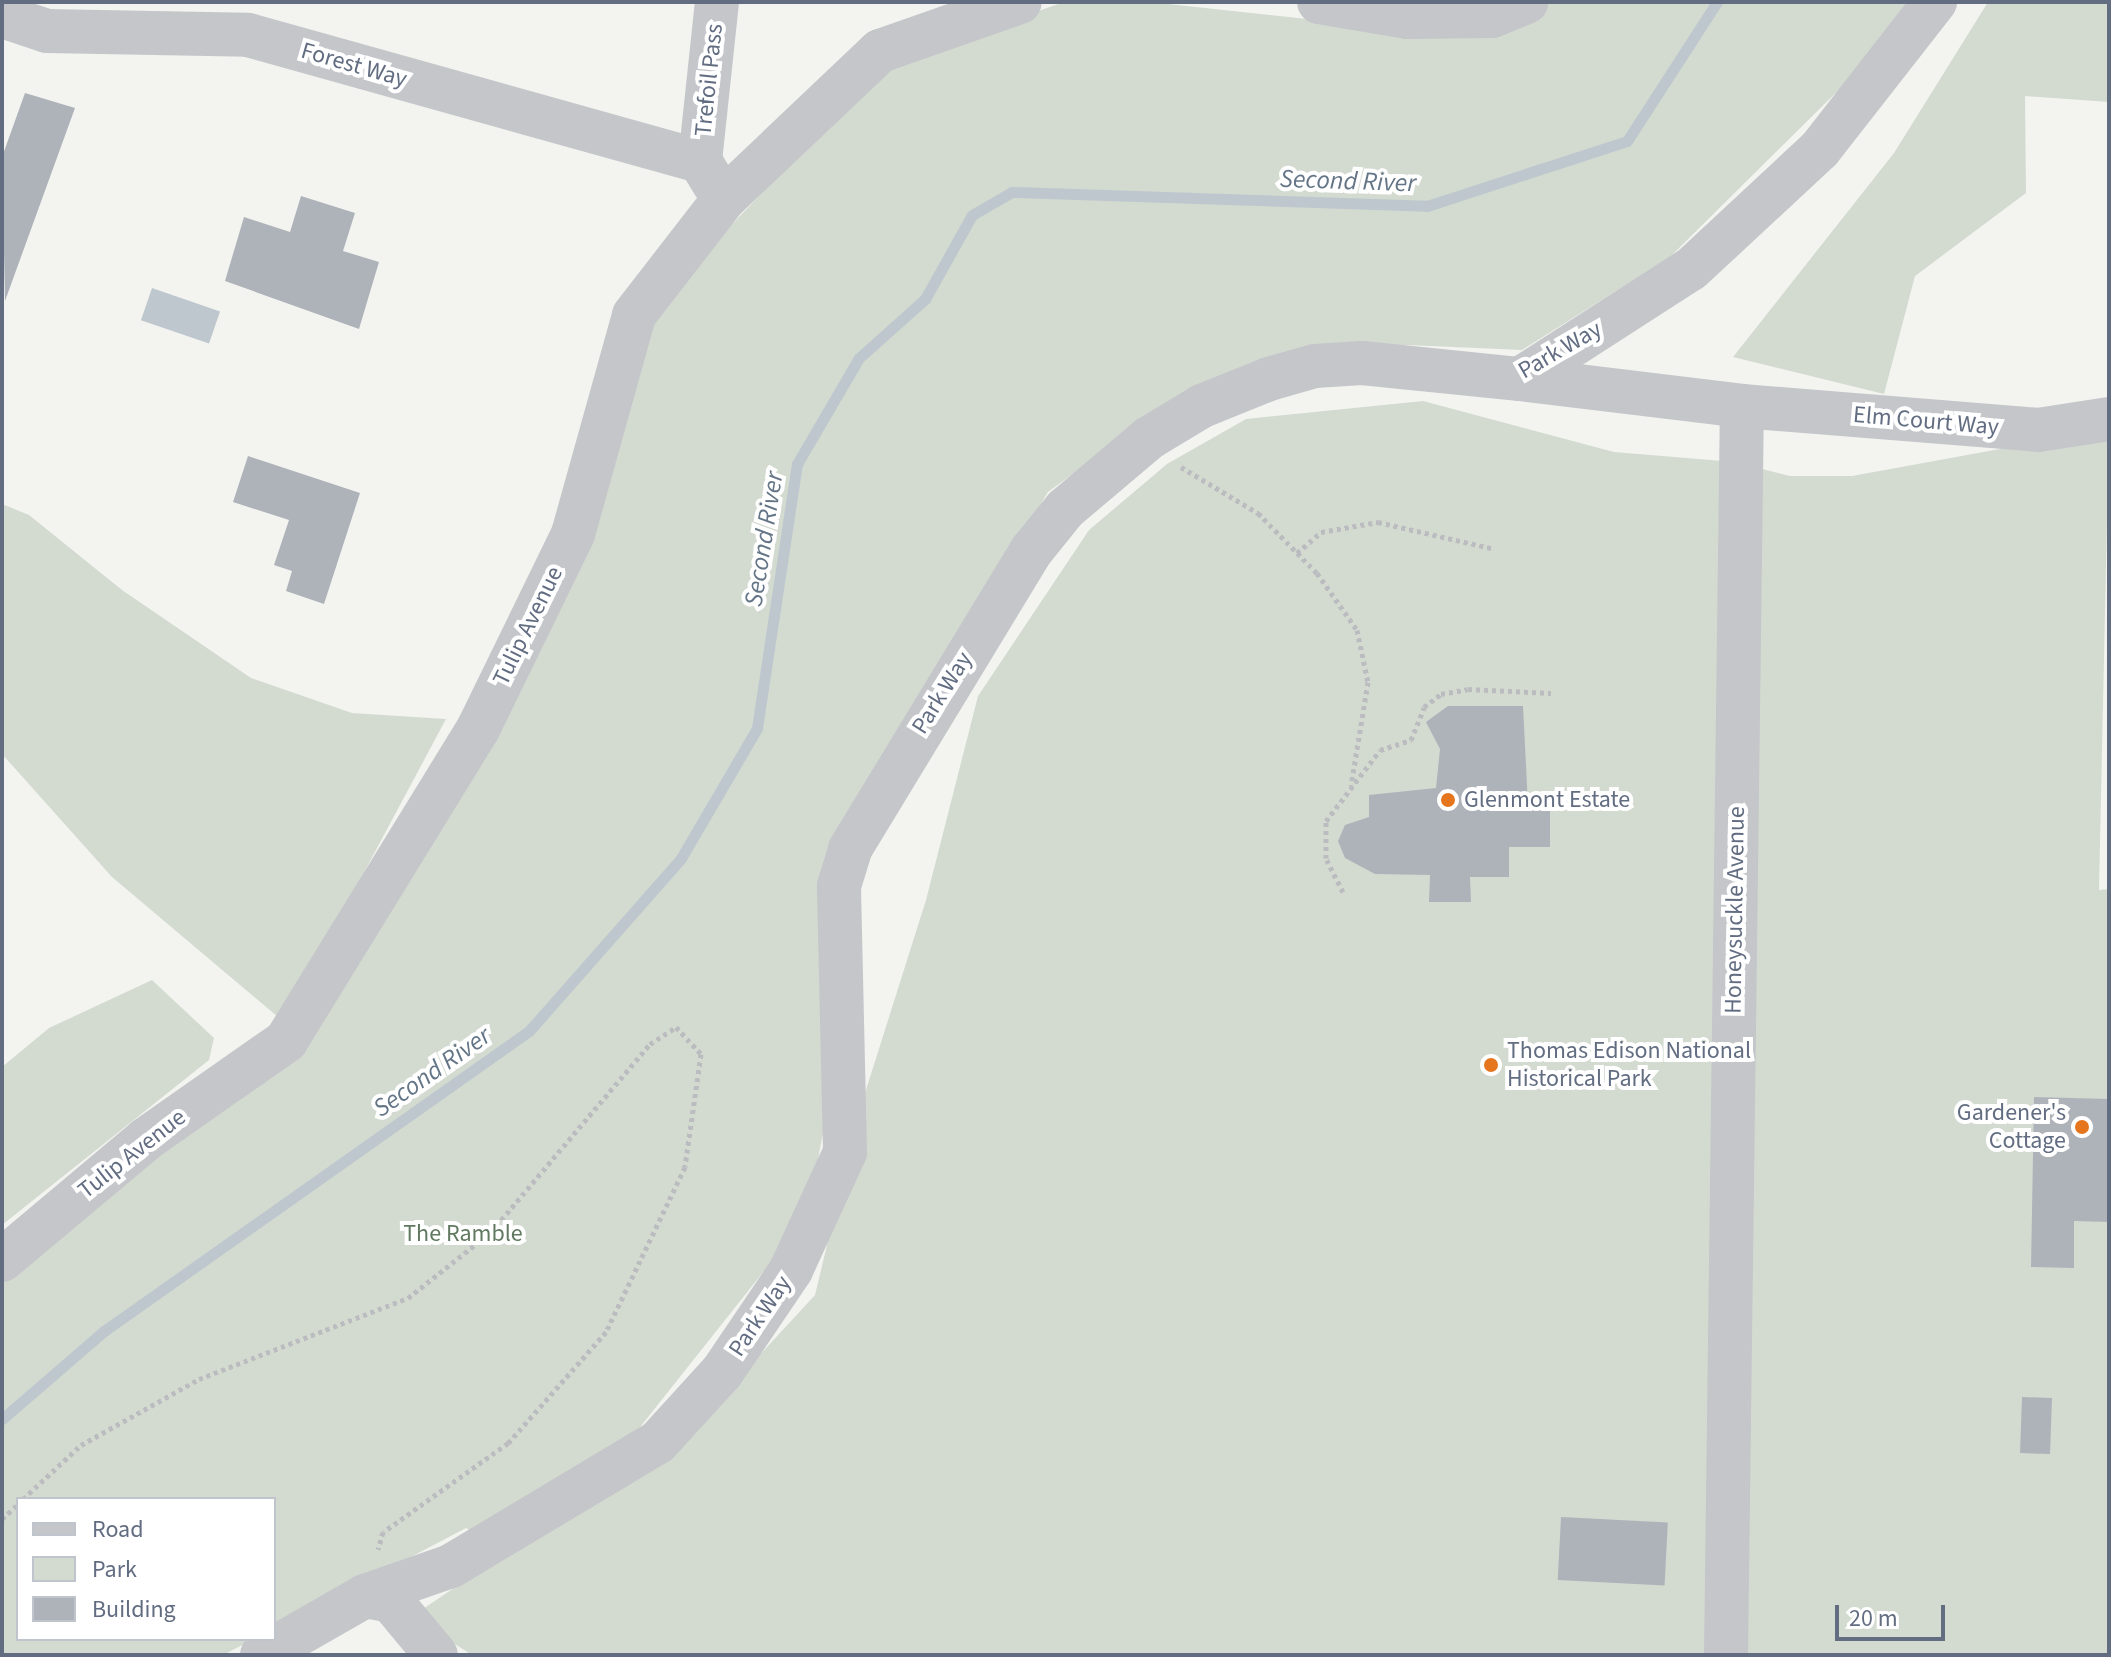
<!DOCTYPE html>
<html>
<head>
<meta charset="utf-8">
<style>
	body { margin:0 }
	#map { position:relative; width:2111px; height:1657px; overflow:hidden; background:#f3f4f0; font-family:"Source Sans 3",sans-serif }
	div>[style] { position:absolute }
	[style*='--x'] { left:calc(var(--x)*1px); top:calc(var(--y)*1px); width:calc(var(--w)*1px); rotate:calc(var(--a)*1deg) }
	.green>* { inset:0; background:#d3dbd1 }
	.water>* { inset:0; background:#bfc7ce; transform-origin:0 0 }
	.stream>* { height:11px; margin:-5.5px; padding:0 5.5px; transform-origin:5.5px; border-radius:5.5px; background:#bfc7ce }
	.building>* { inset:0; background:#aeb3ba; transform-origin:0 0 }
	.path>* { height:5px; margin-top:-2.5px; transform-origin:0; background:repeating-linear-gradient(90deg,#bbbcbf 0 4px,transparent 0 8px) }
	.minor>* { height:44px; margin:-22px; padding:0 22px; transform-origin:22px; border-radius:22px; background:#c4c6ca }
	.dots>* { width:22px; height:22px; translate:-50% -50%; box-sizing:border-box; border:4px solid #fff; border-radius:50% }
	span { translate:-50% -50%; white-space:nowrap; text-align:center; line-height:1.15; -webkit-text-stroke:8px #fff; paint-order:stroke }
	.street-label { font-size:24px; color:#626d82 }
	.poi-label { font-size:24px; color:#626d82 }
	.left { translate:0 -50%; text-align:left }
	.right { translate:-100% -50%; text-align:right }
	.park-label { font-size:24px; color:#617961 }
	.water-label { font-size:26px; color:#637586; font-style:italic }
	.frame { position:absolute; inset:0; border:4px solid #626d82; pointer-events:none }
	.legend { position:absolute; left:16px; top:1497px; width:260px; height:144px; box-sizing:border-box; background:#fff; border:2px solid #c0c5cd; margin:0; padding:10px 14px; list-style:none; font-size:24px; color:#626d82 }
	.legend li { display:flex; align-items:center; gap:16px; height:40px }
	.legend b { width:40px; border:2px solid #c0c5cd }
	.scale { position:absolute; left:1835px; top:1605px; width:110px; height:36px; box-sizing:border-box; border:4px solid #626d82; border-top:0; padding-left:10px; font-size:24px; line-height:28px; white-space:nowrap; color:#626d82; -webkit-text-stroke:6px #fff; paint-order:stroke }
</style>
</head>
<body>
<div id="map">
	<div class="green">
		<div style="clip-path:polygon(1064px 2px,1150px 2px,1475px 37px,1548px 2px,1913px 2px,1870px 59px,1670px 257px,1522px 350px,1407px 345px,1274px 368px,1159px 411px,1048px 492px,831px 855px,830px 1096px,807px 1217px,633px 1436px,474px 1533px,466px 1528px,274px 1629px,274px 1499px,18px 1499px,18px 1639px,254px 1639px,223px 1655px,2px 1655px,2px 1280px,355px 962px,646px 329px,696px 262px,883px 66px)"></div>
		<div style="clip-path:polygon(1988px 2px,2109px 2px,2109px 102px,2025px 96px,2026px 193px,1915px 276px,1884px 394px,1733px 357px,1894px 153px)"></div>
		<div style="clip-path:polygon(1423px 401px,1614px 452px,1735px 462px,1790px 476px,1852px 476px,2109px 429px,2099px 890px,2109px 889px,2109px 1655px,472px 1655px,420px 1622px,420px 1611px,696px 1424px,815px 1295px,859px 1112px,926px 900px,978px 696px,1089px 530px,1167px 464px,1246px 419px)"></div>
		<div style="clip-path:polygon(2px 504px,29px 515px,122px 590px,251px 678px,352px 713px,446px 719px,284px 1022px,112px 877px,2px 754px)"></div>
		<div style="clip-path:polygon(152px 980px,214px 1038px,209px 1060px,2px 1225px,2px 1067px,49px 1028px)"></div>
	</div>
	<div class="water">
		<div style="left:152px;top:288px;width:72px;height:34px;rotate:19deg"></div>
	</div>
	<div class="stream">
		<div style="--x:2;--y:1419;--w:135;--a:-40.8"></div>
		<div style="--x:104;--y:1331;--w:520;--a:-35.22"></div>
		<div style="--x:529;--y:1031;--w:228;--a:-48.6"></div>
		<div style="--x:680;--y:860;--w:153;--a:-59.7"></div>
		<div style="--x:757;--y:728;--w:267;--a:-81.4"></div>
		<div style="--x:797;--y:464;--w:123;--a:-59.7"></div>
		<div style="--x:859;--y:358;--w:89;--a:-41.8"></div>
		<div style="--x:925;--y:299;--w:96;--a:-60.8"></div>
		<div style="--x:972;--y:215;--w:46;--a:-29.9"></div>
		<div style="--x:1012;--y:192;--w:415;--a:1.9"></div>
		<div style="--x:1427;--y:206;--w:210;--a:-18"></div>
		<div style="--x:1627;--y:141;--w:166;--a:-57.1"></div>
	</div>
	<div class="building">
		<div style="clip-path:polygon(25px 93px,75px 108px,5px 301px,2px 157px)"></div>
		<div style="clip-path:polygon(301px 196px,355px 213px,343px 251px,379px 262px,359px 329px,225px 281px,244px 217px,290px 232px)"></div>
		<div style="clip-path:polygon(248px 456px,360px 493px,324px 604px,286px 591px,292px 571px,274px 565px,289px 520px,233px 502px)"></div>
		<div style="clip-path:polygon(1448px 706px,1523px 706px,1528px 805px,1550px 805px,1550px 847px,1509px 847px,1509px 877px,1470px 877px,1471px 902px,1429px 902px,1430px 875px,1375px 874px,1345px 858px,1338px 841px,1345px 825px,1369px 817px,1369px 795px,1436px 788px,1440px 749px,1426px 722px)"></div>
		<div style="clip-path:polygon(2034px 1097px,2109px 1099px,2109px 1222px,2074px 1221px,2074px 1268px,2031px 1267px)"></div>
		<div style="left:2022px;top:1397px;width:30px;height:56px;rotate:2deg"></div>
		<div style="left:1561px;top:1517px;width:107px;height:63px;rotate:3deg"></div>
	</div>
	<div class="path">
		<div style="--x:1181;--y:467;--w:90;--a:30.9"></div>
		<div style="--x:1258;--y:513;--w:84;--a:45.5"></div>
		<div style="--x:1317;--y:573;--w:70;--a:54.9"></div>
		<div style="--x:1357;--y:630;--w:53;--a:78.1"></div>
		<div style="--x:1368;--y:682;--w:105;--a:99.3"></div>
		<div style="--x:1297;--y:553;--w:32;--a:-41"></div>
		<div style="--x:1321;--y:532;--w:58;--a:-10"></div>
		<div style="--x:1378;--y:522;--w:116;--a:13"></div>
		<div style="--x:1343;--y:892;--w:38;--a:-117"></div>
		<div style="--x:1326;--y:858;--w:37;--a:-90"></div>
		<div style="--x:1326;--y:821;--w:89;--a:-52.7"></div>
		<div style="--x:1380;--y:750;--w:33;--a:-18"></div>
		<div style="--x:1411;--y:740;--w:35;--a:-68"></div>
		<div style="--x:1424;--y:707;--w:21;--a:-37"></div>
		<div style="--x:1441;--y:694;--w:27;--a:-10"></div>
		<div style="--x:1468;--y:689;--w:83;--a:2.8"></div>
		<div style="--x:23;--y:1499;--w:79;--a:-43"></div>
		<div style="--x:81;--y:1445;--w:135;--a:-29.2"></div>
		<div style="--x:199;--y:1379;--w:224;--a:-21.2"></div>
		<div style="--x:408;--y:1298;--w:106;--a:-38.5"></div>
		<div style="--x:491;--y:1232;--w:246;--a:-49.8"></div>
		<div style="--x:650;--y:1044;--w:31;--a:-33"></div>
		<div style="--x:676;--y:1027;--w:37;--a:47"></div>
		<div style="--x:701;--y:1054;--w:114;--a:98.1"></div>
		<div style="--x:685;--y:1167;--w:183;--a:115.6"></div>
		<div style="--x:606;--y:1332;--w:148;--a:131.4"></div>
		<div style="--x:508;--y:1443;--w:153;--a:144.5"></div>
		<div style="--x:383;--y:1532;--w:18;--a:106"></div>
		<div style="--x:2;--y:1519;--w:22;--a:-43"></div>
	</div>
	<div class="minor">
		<div style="--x:1319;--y:2;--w:90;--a:9.6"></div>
		<div style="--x:1408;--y:17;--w:84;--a:-0.7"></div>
		<div style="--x:1492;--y:16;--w:37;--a:-22"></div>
		<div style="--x:2;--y:16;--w:47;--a:18.4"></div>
		<div style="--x:47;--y:31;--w:201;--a:1.1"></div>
		<div style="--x:248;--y:35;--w:469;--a:15.6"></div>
		<div style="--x:714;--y:184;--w:27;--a:-121"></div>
		<div style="--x:700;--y:161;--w:160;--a:-83.9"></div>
		<div style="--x:1520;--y:379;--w:224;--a:6.9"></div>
		<div style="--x:1742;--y:406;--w:297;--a:4.6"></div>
		<div style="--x:2038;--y:430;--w:72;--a:-8.8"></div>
		<div style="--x:2;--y:1260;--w:188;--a:-40"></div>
		<div style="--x:146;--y:1139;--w:171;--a:-35"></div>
		<div style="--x:286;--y:1041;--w:366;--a:-58.4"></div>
		<div style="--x:478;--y:729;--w:217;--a:-64"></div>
		<div style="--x:573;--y:534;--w:227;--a:-74.4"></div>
		<div style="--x:634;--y:315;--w:147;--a:-52.2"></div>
		<div style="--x:724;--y:199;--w:215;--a:-43.5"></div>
		<div style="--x:880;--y:51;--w:148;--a:-19.3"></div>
		<div style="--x:365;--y:1596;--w:26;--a:11"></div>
		<div style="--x:391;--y:1601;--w:70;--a:50.2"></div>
		<div style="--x:262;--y:1655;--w:119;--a:-29.8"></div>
		<div style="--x:365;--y:1596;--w:91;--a:-19.2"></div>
		<div style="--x:451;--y:1566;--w:241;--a:-30.9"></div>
		<div style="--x:658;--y:1442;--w:95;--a:-47.6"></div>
		<div style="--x:722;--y:1372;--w:123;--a:-55.9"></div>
		<div style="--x:791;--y:1270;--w:130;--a:-65.4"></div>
		<div style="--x:845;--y:1152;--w:266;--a:-91.3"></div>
		<div style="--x:839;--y:886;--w:39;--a:-73"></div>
		<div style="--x:850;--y:849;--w:350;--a:-58.7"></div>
		<div style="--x:1032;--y:550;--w:53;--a:-51.2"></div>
		<div style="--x:1065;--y:509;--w:110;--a:-40.2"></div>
		<div style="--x:1149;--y:438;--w:62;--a:-31.1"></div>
		<div style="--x:1202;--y:406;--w:72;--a:-21.9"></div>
		<div style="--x:1269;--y:379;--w:48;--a:-15.8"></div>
		<div style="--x:1315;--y:366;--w:47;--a:-3.7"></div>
		<div style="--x:1362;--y:363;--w:159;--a:5.8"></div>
		<div style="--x:1520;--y:379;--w:203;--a:-32.8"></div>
		<div style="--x:1691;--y:269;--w:176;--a:-42.9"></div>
		<div style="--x:1820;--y:149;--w:187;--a:-52"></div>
		<div style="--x:1726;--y:1655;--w:1249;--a:-89.27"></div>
	</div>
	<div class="dots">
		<div style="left:1448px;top:800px;background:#e6761e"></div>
		<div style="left:1491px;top:1065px;background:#e6761e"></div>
		<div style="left:2082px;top:1127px;background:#e6761e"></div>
	</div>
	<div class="street-label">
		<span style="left:354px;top:65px;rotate:16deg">Forest Way</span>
		<span style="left:709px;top:80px;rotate:-84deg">Trefoil Pass</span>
		<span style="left:1560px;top:350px;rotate:-30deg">Park Way</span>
		<span style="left:1926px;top:421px;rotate:5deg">Elm Court Way</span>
		<span style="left:528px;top:626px;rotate:-64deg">Tulip Avenue</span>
		<span style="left:942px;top:693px;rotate:-58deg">Park Way</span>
		<span style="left:1735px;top:910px;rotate:-89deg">Honeysuckle Avenue</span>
		<span style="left:132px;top:1154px;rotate:-38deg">Tulip Avenue</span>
		<span style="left:760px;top:1316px;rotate:-56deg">Park Way</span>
	</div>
	<div class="poi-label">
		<span class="left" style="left:1464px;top:800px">Glenmont Estate</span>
		<span class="left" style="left:1507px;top:1065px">Thomas Edison National<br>Historical Park</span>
		<span class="right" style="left:2066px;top:1127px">Gardener's<br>Cottage</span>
	</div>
	<div class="park-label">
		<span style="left:463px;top:1234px">The Ramble</span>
	</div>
	<div class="water-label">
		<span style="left:1348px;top:181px;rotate:2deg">Second River</span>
		<span style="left:764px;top:539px;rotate:-81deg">Second River</span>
		<span style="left:432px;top:1072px;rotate:-35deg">Second River</span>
	</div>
	<div class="frame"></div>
	<ul class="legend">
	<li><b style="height:10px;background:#c4c6ca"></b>Road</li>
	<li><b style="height:22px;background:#d3dbd1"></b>Park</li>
	<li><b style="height:22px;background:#aeb3ba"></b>Building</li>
	</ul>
	<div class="scale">20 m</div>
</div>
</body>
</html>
